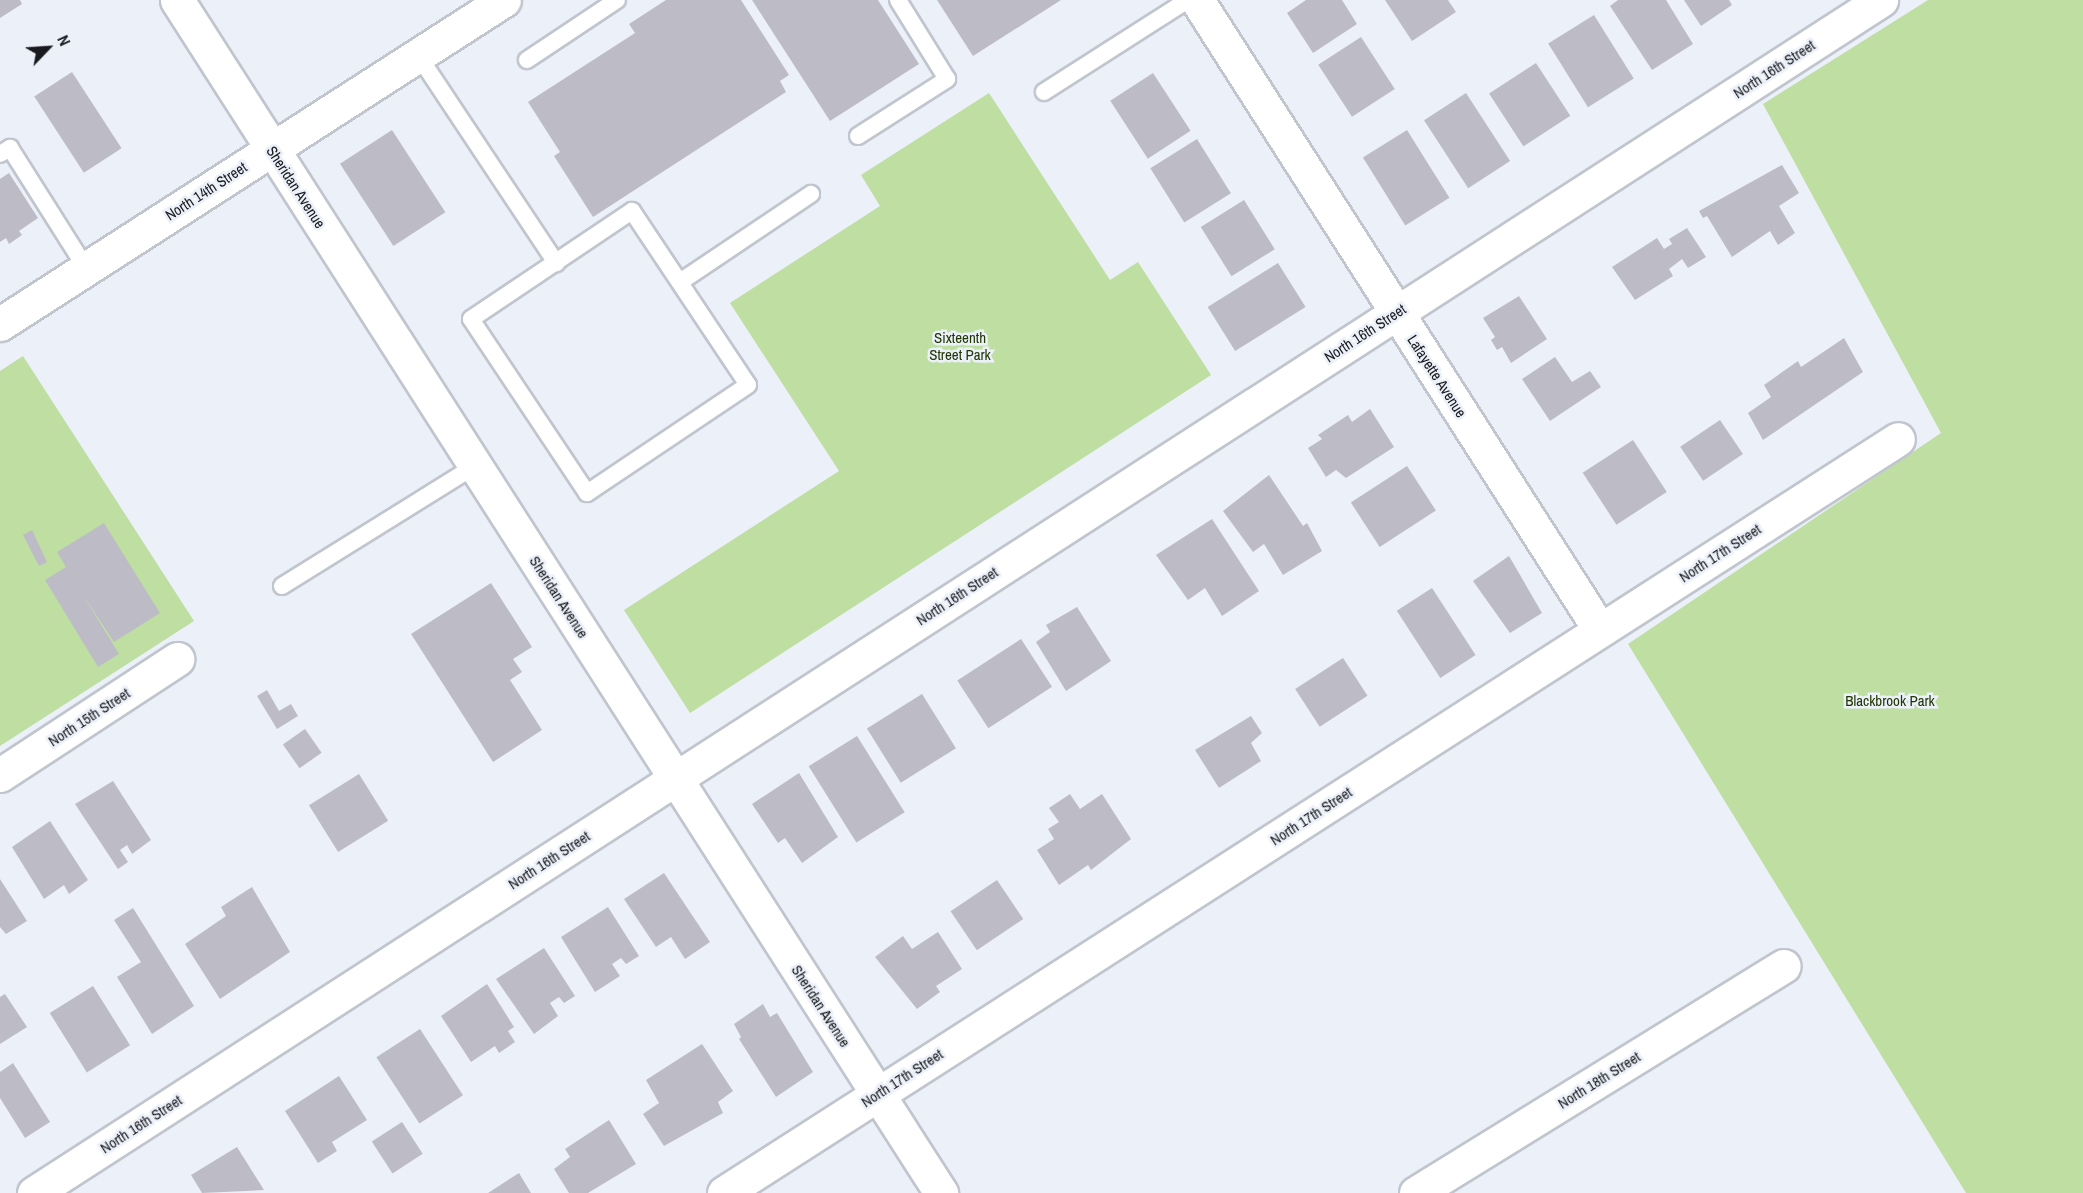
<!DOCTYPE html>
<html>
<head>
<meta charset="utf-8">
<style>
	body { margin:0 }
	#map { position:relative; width:2083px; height:1193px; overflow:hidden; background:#ebf0f9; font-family:"Archivo Narrow",sans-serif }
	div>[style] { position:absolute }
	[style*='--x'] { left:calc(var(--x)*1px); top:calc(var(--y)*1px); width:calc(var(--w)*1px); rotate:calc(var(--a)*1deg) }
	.green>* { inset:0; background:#bedea2 }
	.building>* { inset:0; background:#bdbcc6; transform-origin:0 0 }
	.roads { filter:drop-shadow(2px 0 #c0c5ce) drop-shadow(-2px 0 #c0c5ce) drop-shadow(0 2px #c0c5ce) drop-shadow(0 -2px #c0c5ce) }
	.lane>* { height:16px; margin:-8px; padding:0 8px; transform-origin:8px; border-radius:8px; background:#fff }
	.street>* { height:33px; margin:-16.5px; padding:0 16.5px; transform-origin:16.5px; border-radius:16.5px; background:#fff }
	span { translate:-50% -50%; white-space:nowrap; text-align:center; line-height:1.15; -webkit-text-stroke:5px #ebf0f9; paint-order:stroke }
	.street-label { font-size:15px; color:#191a1d }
	.park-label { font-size:15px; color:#203701 }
	.north { position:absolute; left:18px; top:18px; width:60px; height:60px; -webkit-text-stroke:4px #ebf0f9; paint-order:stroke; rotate:65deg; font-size:16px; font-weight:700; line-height:24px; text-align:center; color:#191a1d }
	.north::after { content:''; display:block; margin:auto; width:21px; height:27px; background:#191a1d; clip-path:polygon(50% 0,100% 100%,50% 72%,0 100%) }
</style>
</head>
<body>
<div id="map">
	<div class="green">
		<div style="clip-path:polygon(1928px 0,2083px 0,2083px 1193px,1966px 1193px,1628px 644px,1941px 433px,1763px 104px)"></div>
		<div style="clip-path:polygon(989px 93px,1110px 280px,1138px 262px,1211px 375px,690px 713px,624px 610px,839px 471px,730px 303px,880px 206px,861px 175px)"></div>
		<div style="clip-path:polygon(23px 356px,194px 621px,0 746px,0 371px)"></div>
	</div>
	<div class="building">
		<div style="clip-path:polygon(0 0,20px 0,22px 4px,0 18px)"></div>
		<div style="clip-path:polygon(666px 0,741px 0,789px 75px,780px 81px,786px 92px,593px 217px,554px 156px,560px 152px,528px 102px,635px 33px,629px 24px)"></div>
		<div style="clip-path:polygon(752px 0,878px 0,919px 64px,830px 121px)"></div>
		<div style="clip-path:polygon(937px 0,1061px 0,973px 56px)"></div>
		<div style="clip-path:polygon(1306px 0,1342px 0,1357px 24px,1313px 53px,1287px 13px)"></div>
		<div style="clip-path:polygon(1385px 0,1448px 0,1456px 12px,1412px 41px)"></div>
		<div style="clip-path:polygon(1618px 0,1666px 0,1693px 44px,1652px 70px,1610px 6px)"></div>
		<div style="clip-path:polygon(1684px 0,1729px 0,1732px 5px,1701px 26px)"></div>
		<div style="left:1594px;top:15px;width:75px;height:54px;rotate:58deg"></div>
		<div style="left:1361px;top:37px;width:62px;height:51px;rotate:57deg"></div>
		<div style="left:1536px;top:63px;width:63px;height:56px;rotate:57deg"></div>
		<div style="left:72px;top:72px;width:91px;height:45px;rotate:57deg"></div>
		<div style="left:1153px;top:73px;width:69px;height:51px;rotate:57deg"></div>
		<div style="left:1466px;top:93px;width:81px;height:50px;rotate:57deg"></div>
		<div style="left:392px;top:130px;width:98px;height:62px;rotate:57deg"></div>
		<div style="left:1407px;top:130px;width:80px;height:52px;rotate:58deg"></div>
		<div style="left:1197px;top:139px;width:64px;height:55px;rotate:58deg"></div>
		<div style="clip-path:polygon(1782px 165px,1799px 193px,1779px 206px,1795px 233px,1778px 245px,1770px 231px,1732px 257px,1707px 216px,1703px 218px,1699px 211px)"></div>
		<div style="clip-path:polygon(9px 173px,38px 218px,19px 231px,22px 235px,9px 244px,6px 238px,0 242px,0 179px)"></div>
		<div style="left:1244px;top:200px;width:58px;height:51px;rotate:58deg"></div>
		<div style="clip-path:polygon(1687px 228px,1706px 257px,1688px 268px,1682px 259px,1669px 269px,1673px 276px,1635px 300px,1612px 267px,1657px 238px,1664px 249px,1672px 244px,1669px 239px)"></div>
		<div style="left:1278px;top:263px;width:52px;height:83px;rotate:58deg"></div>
		<div style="clip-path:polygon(1519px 296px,1547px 339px,1511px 363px,1502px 347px,1497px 350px,1491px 340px,1495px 337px,1483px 318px)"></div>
		<div style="clip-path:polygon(1844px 338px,1863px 372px,1763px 440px,1748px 413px,1771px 397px,1764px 385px,1798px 361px,1801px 367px)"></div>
		<div style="clip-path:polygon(1555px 357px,1572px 382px,1590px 371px,1601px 387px,1550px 421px,1522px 379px)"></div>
		<div style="clip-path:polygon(1370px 409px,1394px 447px,1346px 478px,1336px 470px,1326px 477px,1308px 448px,1322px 439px,1318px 435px,1348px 415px,1352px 422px)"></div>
		<div style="left:1720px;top:420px;width:41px;height:48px;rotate:56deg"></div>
		<div style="left:1633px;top:440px;width:62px;height:60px;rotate:57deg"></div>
		<div style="left:1407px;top:466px;width:53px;height:67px;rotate:57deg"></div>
		<div style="clip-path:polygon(1269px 475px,1303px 526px,1307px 523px,1322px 551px,1283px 575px,1264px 544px,1253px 552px,1223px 511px)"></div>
		<div style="clip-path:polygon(1212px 519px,1259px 591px,1222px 616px,1205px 588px,1188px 600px,1156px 555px)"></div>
		<div style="clip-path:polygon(104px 523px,160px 613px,114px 642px,83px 595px,119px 654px,98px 667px,45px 580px,66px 567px,57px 552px)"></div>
		<div style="clip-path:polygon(32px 530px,47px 562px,39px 566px,23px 535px)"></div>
		<div style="clip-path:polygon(1509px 556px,1542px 613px,1510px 633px,1473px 581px)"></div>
		<div style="clip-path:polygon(491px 583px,532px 647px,513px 659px,522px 672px,510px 680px,542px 730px,493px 762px,411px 634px)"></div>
		<div style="left:1432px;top:588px;width:80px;height:42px;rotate:57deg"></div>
		<div style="clip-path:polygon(1077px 607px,1111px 661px,1066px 691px,1036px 642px,1050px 632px,1046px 625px)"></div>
		<div style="left:1021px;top:639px;width:57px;height:76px;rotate:57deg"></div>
		<div style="left:1343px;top:658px;width:45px;height:57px;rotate:57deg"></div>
		<div style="clip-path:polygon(267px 690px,279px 711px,291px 704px,298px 716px,277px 729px,257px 696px)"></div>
		<div style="left:922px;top:694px;width:64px;height:65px;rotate:58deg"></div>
		<div style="clip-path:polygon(1251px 716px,1262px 733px,1251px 743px,1261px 761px,1219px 788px,1195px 750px)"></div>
		<div style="left:305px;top:729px;width:29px;height:27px;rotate:55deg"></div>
		<div style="left:857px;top:736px;width:90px;height:57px;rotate:58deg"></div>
		<div style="clip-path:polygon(799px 773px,838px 837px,802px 863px,785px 838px,778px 843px,752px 804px)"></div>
		<div style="left:359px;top:774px;width:55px;height:59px;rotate:58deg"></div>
		<div style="clip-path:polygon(113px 781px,151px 840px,132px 854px,127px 845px,120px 850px,128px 862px,118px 869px,75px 804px)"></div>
		<div style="clip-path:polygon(1070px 794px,1080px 809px,1102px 794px,1131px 839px,1091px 870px,1088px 865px,1059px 885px,1037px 850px,1054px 839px,1048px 829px,1059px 822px,1049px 808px)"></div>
		<div style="clip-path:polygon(50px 821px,88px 880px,69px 894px,64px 885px,44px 899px,12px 847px)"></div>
		<div style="clip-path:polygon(664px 873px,710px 942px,685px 959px,671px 937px,656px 947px,624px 899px)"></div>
		<div style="clip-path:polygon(0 879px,27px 921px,6px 934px,0 927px)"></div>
		<div style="left:997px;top:880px;width:47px;height:56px;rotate:56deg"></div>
		<div style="clip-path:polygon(252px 887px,290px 952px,220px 999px,185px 944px,226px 916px,221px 907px)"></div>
		<div style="clip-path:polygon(608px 907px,639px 956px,626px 964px,621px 958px,612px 964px,620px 976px,595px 992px,561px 937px)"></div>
		<div style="clip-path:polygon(133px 908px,194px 1006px,152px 1034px,117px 977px,141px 962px,114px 920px)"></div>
		<div style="clip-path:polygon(938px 932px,962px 969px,936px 986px,940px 992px,917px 1009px,875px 957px,903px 936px,912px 949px)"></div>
		<div style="clip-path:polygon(544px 948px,575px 996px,564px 1003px,559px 997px,550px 1003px,558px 1016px,534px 1034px,496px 979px)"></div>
		<div style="clip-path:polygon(487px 984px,514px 1027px,508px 1031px,515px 1042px,499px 1053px,495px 1046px,471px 1062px,441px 1016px)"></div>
		<div style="left:93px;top:986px;width:70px;height:51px;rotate:58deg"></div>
		<div style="clip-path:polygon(5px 994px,27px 1027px,0 1044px,0 997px)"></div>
		<div style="clip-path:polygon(763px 1004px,770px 1017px,777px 1013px,813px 1072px,776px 1097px,739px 1039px,741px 1037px,734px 1024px)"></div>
		<div style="left:420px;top:1029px;width:79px;height:52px;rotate:57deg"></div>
		<div style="clip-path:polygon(702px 1044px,733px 1091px,718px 1102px,723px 1113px,664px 1146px,643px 1114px,659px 1103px,646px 1080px)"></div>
		<div style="clip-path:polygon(13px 1063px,50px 1122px,25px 1138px,0 1098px,0 1072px)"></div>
		<div style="clip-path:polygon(339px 1076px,367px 1120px,332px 1142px,337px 1151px,318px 1163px,285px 1111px)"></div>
		<div style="clip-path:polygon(609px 1120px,636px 1164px,588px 1193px,569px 1193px,554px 1169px,570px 1157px,565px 1149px)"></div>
		<div style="left:402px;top:1122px;width:38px;height:36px;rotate:57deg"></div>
		<div style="clip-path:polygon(237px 1147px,264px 1190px,202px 1193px,191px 1175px)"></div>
		<div style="clip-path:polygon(519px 1173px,531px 1193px,488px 1193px)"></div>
	</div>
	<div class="roads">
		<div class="lane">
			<div style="--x:418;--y:55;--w:250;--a:56.4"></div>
			<div style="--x:527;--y:60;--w:108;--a:-33.7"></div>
			<div style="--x:1044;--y:92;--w:171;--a:-32.6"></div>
			<div style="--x:858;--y:136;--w:106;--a:-32.6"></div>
			<div style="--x:947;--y:79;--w:93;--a:-121.8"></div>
			<div style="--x:0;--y:154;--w:12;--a:-31"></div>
			<div style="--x:10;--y:148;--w:142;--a:57.7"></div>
			<div style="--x:632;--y:211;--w:209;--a:56.3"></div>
			<div style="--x:748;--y:385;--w:194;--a:146.1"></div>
			<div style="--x:587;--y:493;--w:209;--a:-123.7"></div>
			<div style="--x:471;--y:319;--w:194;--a:-33.9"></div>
			<div style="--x:680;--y:282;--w:158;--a:-33.9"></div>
			<div style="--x:282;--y:586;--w:227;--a:-31.9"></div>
		</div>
		<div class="street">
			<div style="--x:177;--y:0;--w:1417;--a:57.36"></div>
			<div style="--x:1197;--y:0;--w:748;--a:57.39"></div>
			<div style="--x:0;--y:324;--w:599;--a:-32.74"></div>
			<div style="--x:0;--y:775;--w:212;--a:-33.2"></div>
			<div style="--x:34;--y:1193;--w:2199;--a:-32.86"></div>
			<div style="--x:724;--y:1193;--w:1395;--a:-32.71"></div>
			<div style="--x:1416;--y:1193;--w:432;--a:-31.7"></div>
		</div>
	</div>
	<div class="street-label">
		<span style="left:1774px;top:69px;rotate:-33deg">North 16th Street</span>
		<span style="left:296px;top:187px;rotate:57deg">Sheridan Avenue</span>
		<span style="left:206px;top:191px;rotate:-33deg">North 14th Street</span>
		<span style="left:1365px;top:333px;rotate:-33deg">North 16th Street</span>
		<span style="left:1437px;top:376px;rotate:57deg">Lafayette Avenue</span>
		<span style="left:1720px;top:553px;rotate:-33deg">North 17th Street</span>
		<span style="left:957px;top:596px;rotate:-33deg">North 16th Street</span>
		<span style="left:559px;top:597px;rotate:57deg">Sheridan Avenue</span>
		<span style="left:89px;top:717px;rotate:-33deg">North 15th Street</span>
		<span style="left:1311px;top:816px;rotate:-33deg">North 17th Street</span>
		<span style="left:549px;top:860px;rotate:-33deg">North 16th Street</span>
		<span style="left:821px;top:1006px;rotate:57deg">Sheridan Avenue</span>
		<span style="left:902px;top:1078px;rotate:-33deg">North 17th Street</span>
		<span style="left:1599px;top:1080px;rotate:-32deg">North 18th Street</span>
		<span style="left:141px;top:1124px;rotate:-33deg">North 16th Street</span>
	</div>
	<div class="park-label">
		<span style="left:960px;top:346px">Sixteenth<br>Street Park</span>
		<span style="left:1890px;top:701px">Blackbrook Park</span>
	</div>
	<div class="north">N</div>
</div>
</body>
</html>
